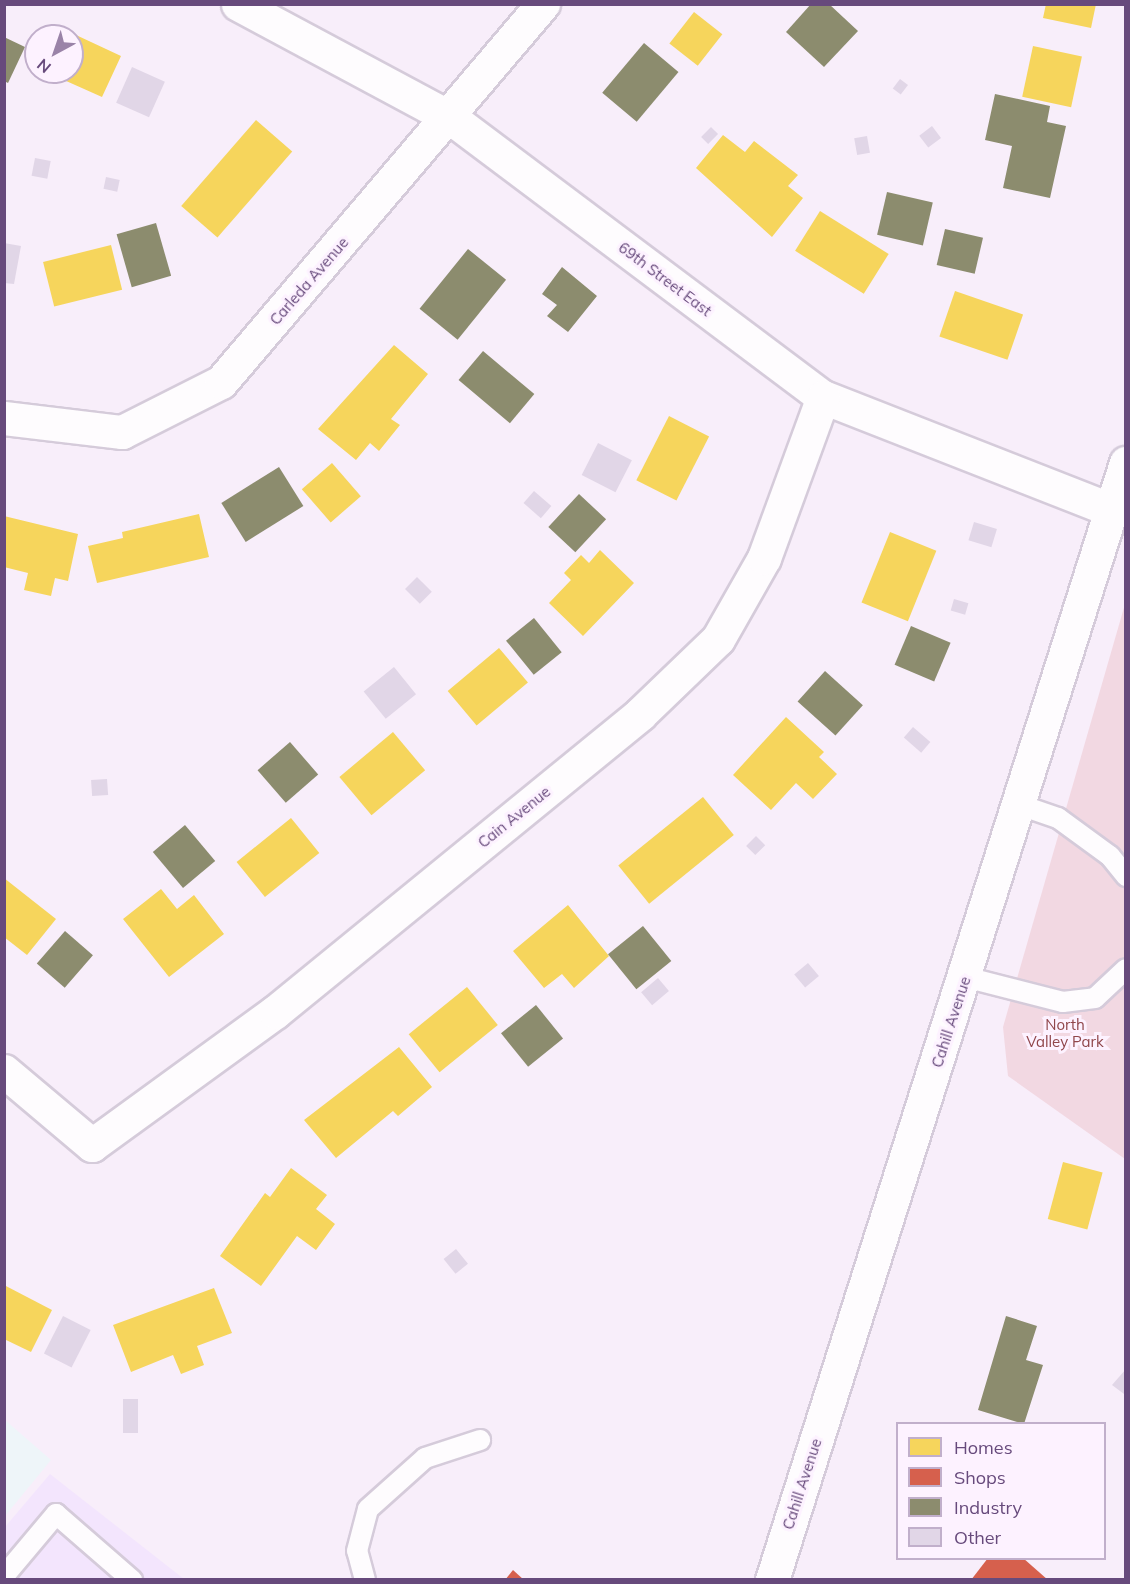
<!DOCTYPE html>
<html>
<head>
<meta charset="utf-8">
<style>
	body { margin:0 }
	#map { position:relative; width:1130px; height:1584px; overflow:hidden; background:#f8eefa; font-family:Mulish,sans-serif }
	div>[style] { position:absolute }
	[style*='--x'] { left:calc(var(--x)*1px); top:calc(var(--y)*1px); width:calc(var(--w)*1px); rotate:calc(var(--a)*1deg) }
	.commercial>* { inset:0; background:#f3e5fd }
	.education>* { inset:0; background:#eef5f9 }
	.green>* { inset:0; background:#f2d8e2 }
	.homes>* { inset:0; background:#f6d55c; transform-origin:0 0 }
	.shops>* { inset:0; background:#d6604d }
	.industry>* { inset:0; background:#8c8c6e; transform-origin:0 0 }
	.building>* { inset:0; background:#e1d6e7; transform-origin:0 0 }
	.roads { filter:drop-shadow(2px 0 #d5cbda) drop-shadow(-2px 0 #d5cbda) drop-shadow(0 2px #d5cbda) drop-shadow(0 -2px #d5cbda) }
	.lane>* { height:20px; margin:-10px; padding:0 10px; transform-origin:10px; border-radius:10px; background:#fefcfe }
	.street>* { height:33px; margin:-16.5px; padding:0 16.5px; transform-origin:16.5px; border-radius:16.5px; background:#fefcfe }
	.secondary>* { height:33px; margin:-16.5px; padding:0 16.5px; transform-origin:16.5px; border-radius:16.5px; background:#fefcfe }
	span { translate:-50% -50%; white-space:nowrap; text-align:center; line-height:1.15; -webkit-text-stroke:6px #fdf2ff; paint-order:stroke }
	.street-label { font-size:15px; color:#674a7c }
	.park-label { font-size:15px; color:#90464b }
	.frame { position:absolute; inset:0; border:6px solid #674a7c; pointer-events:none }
	.legend { position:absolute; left:896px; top:1422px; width:210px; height:138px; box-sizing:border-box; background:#fdf2ff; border:2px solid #c1afcb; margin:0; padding:8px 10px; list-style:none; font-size:18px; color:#674a7c }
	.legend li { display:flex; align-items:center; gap:12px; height:30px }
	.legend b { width:30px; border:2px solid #c1afcb }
	.north { position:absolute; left:24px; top:24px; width:60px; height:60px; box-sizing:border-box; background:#fdf2ff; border:2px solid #c1afcb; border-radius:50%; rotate:220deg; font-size:16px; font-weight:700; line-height:24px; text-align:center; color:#674a7c }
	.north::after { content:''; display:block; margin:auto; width:21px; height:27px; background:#9a83a8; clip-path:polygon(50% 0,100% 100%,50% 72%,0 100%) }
</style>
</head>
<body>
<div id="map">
	<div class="commercial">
		<div style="clip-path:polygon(50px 1474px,184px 1579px,5px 1580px,5px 1527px)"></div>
	</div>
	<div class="education">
		<div style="clip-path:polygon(5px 1420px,51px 1460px,5px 1516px)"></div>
	</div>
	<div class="green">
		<div style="clip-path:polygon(1125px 604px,1125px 1159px,1008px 1076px,1003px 1027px)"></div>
	</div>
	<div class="homes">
		<div style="clip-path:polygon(1046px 4px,1096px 4px,1091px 28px,1043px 18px)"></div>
		<div style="left:694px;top:12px;width:36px;height:40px;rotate:38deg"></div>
		<div style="clip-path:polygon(61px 28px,121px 56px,102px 97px,46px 72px,72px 72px,72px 36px,57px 36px)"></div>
		<div style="left:1033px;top:46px;width:50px;height:52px;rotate:12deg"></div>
		<div style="left:256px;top:120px;width:48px;height:114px;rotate:41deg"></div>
		<div style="clip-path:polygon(723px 135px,745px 152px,754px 141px,798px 175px,788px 186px,803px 198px,772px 237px,696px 168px)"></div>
		<div style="left:820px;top:211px;width:81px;height:47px;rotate:32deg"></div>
		<div style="left:111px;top:245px;width:46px;height:70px;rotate:76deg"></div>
		<div style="left:955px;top:291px;width:72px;height:48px;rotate:19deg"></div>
		<div style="clip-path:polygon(394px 345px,428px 374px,391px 419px,400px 425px,379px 451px,370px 443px,356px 460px,318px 429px)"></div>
		<div style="left:669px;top:416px;width:45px;height:72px;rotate:27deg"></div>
		<div style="left:332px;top:463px;width:44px;height:40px;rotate:49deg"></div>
		<div style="clip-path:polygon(199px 514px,209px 557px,97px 583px,88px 546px,123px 538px,122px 532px)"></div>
		<div style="clip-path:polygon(4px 516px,78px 534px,68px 581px,55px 578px,51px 596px,24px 590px,28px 573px,4px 567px)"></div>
		<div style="left:890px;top:532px;width:50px;height:76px;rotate:22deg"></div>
		<div style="clip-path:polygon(600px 550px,634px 583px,583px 636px,549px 603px,571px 580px,564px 573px,581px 555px,589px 563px)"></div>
		<div style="left:499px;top:648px;width:45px;height:67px;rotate:50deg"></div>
		<div style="clip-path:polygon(786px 717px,824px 752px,819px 757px,837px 774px,813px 799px,796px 783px,771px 810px,733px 775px)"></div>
		<div style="left:393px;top:732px;width:50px;height:70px;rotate:50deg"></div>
		<div style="left:703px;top:797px;width:49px;height:109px;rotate:51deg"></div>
		<div style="left:291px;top:818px;width:45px;height:70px;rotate:51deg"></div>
		<div style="clip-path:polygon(4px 878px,56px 919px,27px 955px,4px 937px)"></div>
		<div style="clip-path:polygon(161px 889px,177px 909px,194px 895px,224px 934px,169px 977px,123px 919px)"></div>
		<div style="clip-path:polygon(568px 905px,609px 956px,574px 988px,562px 974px,544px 988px,513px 951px)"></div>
		<div style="left:467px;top:987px;width:49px;height:75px;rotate:51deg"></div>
		<div style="clip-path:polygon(399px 1047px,432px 1087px,398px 1116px,393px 1111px,336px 1158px,304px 1120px)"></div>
		<div style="left:1063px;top:1162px;width:41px;height:59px;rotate:15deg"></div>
		<div style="clip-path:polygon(291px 1168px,327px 1195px,316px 1209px,335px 1224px,316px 1250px,297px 1236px,261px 1286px,220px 1256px,265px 1193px,270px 1197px)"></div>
		<div style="clip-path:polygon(4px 1285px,52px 1310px,31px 1352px,4px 1339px)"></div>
		<div style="clip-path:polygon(214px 1288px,232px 1333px,197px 1346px,204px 1365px,181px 1374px,173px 1355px,131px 1372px,113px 1325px)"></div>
	</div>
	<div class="shops">
		<div style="clip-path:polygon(988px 1558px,1023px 1558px,1048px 1580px,971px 1580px)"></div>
		<div style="clip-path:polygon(513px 1570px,524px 1580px,505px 1580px)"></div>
	</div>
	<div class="industry">
		<div style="clip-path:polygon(811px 4px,829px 4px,858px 31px,824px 67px,786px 32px)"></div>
		<div style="clip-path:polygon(4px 37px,25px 47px,8px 83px,4px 81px)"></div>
		<div style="left:644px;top:43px;width:45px;height:65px;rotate:40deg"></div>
		<div style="clip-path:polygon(995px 94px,1050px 106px,1047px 122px,1066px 126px,1050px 198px,1003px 188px,1012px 146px,985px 140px)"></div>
		<div style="left:887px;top:192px;width:47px;height:44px;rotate:13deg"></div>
		<div style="left:156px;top:223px;width:55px;height:41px;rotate:74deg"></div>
		<div style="left:945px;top:229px;width:39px;height:37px;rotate:13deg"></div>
		<div style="left:468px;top:249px;width:49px;height:77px;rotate:39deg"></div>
		<div style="clip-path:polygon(562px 267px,597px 296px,568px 332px,547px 316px,557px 305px,542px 294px)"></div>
		<div style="left:483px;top:351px;width:67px;height:38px;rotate:40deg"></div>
		<div style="left:279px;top:467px;width:46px;height:68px;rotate:58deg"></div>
		<div style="left:579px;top:494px;width:37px;height:45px;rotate:43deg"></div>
		<div style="left:534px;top:618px;width:44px;height:36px;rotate:51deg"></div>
		<div style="left:911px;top:626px;width:43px;height:42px;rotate:23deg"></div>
		<div style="left:825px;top:671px;width:51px;height:41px;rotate:42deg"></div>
		<div style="left:290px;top:742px;width:43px;height:43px;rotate:49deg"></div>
		<div style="left:185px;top:825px;width:47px;height:42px;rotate:50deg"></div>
		<div style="left:643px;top:926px;width:45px;height:45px;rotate:51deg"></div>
		<div style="left:65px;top:931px;width:37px;height:43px;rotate:41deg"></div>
		<div style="left:536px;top:1005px;width:43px;height:45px;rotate:51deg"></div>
		<div style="clip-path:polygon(1006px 1316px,1037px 1326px,1026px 1360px,1043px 1365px,1024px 1424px,978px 1410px)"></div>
	</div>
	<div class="building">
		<div style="left:132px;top:67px;width:36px;height:39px;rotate:24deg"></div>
		<div style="left:900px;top:79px;width:10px;height:12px;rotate:37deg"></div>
		<div style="left:932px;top:126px;width:15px;height:16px;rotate:53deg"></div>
		<div style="left:711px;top:127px;width:10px;height:14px;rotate:45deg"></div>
		<div style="left:867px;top:136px;width:17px;height:13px;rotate:80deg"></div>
		<div style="left:35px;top:158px;width:16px;height:18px;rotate:11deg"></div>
		<div style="left:106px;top:177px;width:14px;height:12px;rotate:12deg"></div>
		<div style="clip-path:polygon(4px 243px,21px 246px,14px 284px,4px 283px)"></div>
		<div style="left:598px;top:443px;width:38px;height:36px;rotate:27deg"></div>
		<div style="left:534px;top:491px;width:23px;height:16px;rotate:41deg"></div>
		<div style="left:974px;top:522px;width:24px;height:19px;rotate:17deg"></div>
		<div style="left:417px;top:577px;width:21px;height:17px;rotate:45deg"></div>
		<div style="left:954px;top:599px;width:15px;height:12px;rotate:16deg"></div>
		<div style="left:394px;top:667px;width:35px;height:39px;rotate:51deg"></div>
		<div style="left:913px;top:727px;width:23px;height:14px;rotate:41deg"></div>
		<div style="left:107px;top:779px;width:16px;height:16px;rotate:86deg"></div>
		<div style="left:756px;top:836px;width:13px;height:14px;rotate:45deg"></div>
		<div style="left:808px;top:963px;width:17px;height:18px;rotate:50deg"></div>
		<div style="left:658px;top:978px;width:17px;height:22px;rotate:50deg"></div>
		<div style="left:456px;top:1249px;width:19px;height:16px;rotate:51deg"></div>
		<div style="left:63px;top:1316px;width:31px;height:42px;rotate:27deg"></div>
		<div style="clip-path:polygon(1126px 1369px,1126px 1392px,1124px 1394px,1112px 1385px)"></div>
		<div style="left:123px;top:1399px;width:15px;height:34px"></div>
	</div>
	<div class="roads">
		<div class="lane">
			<div style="--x:1020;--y:805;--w:40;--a:18.9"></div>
			<div style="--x:1058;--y:818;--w:64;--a:36.2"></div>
			<div style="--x:1110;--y:856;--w:26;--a:51"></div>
			<div style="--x:965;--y:977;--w:101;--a:14.3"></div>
			<div style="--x:1063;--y:1002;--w:32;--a:-7"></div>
			<div style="--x:1095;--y:998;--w:42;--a:-43.1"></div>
			<div style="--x:4;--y:1576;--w:81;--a:-50"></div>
			<div style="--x:56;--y:1514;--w:101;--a:41"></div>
			<div style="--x:365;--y:1580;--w:30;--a:-105"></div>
			<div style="--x:357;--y:1551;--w:43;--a:-75.3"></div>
			<div style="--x:368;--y:1509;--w:76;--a:-41.8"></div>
			<div style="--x:425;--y:1458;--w:58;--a:-18.1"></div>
		</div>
		<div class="street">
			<div style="--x:238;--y:4;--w:242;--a:28.2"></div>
			<div style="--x:451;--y:118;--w:465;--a:36.9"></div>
			<div style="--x:823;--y:397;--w:313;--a:21.4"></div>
			<div style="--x:4;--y:418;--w:119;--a:6.8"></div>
			<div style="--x:122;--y:432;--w:111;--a:-26.8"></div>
			<div style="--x:221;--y:382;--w:497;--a:-49.6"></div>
			<div style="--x:4;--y:1071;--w:115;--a:40.1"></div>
			<div style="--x:92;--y:1145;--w:226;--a:-36"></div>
			<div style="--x:275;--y:1012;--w:471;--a:-39.2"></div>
			<div style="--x:640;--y:714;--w:108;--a:-43.9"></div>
			<div style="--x:718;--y:639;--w:93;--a:-60.4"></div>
			<div style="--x:764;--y:558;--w:171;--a:-69.9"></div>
		</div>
		<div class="secondary">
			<div style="--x:772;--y:1580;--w:1172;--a:-72.42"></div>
		</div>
	</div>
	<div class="street-label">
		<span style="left:665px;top:279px;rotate:37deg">69th Street East</span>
		<span style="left:309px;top:281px;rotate:-49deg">Carleda Avenue</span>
		<span style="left:514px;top:817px;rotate:-39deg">Cain Avenue</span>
		<span style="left:951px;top:1022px;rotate:-72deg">Cahill Avenue</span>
		<span style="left:802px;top:1484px;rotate:-72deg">Cahill Avenue</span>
	</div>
	<div class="park-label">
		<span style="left:1065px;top:1033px">North<br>Valley Park</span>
	</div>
	<div class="frame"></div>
	<ul class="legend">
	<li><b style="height:16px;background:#f6d55c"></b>Homes</li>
	<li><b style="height:16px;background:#d6604d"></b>Shops</li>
	<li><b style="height:16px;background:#8c8c6e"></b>Industry</li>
	<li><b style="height:16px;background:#e1d6e7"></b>Other</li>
	</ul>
	<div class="north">N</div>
</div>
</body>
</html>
